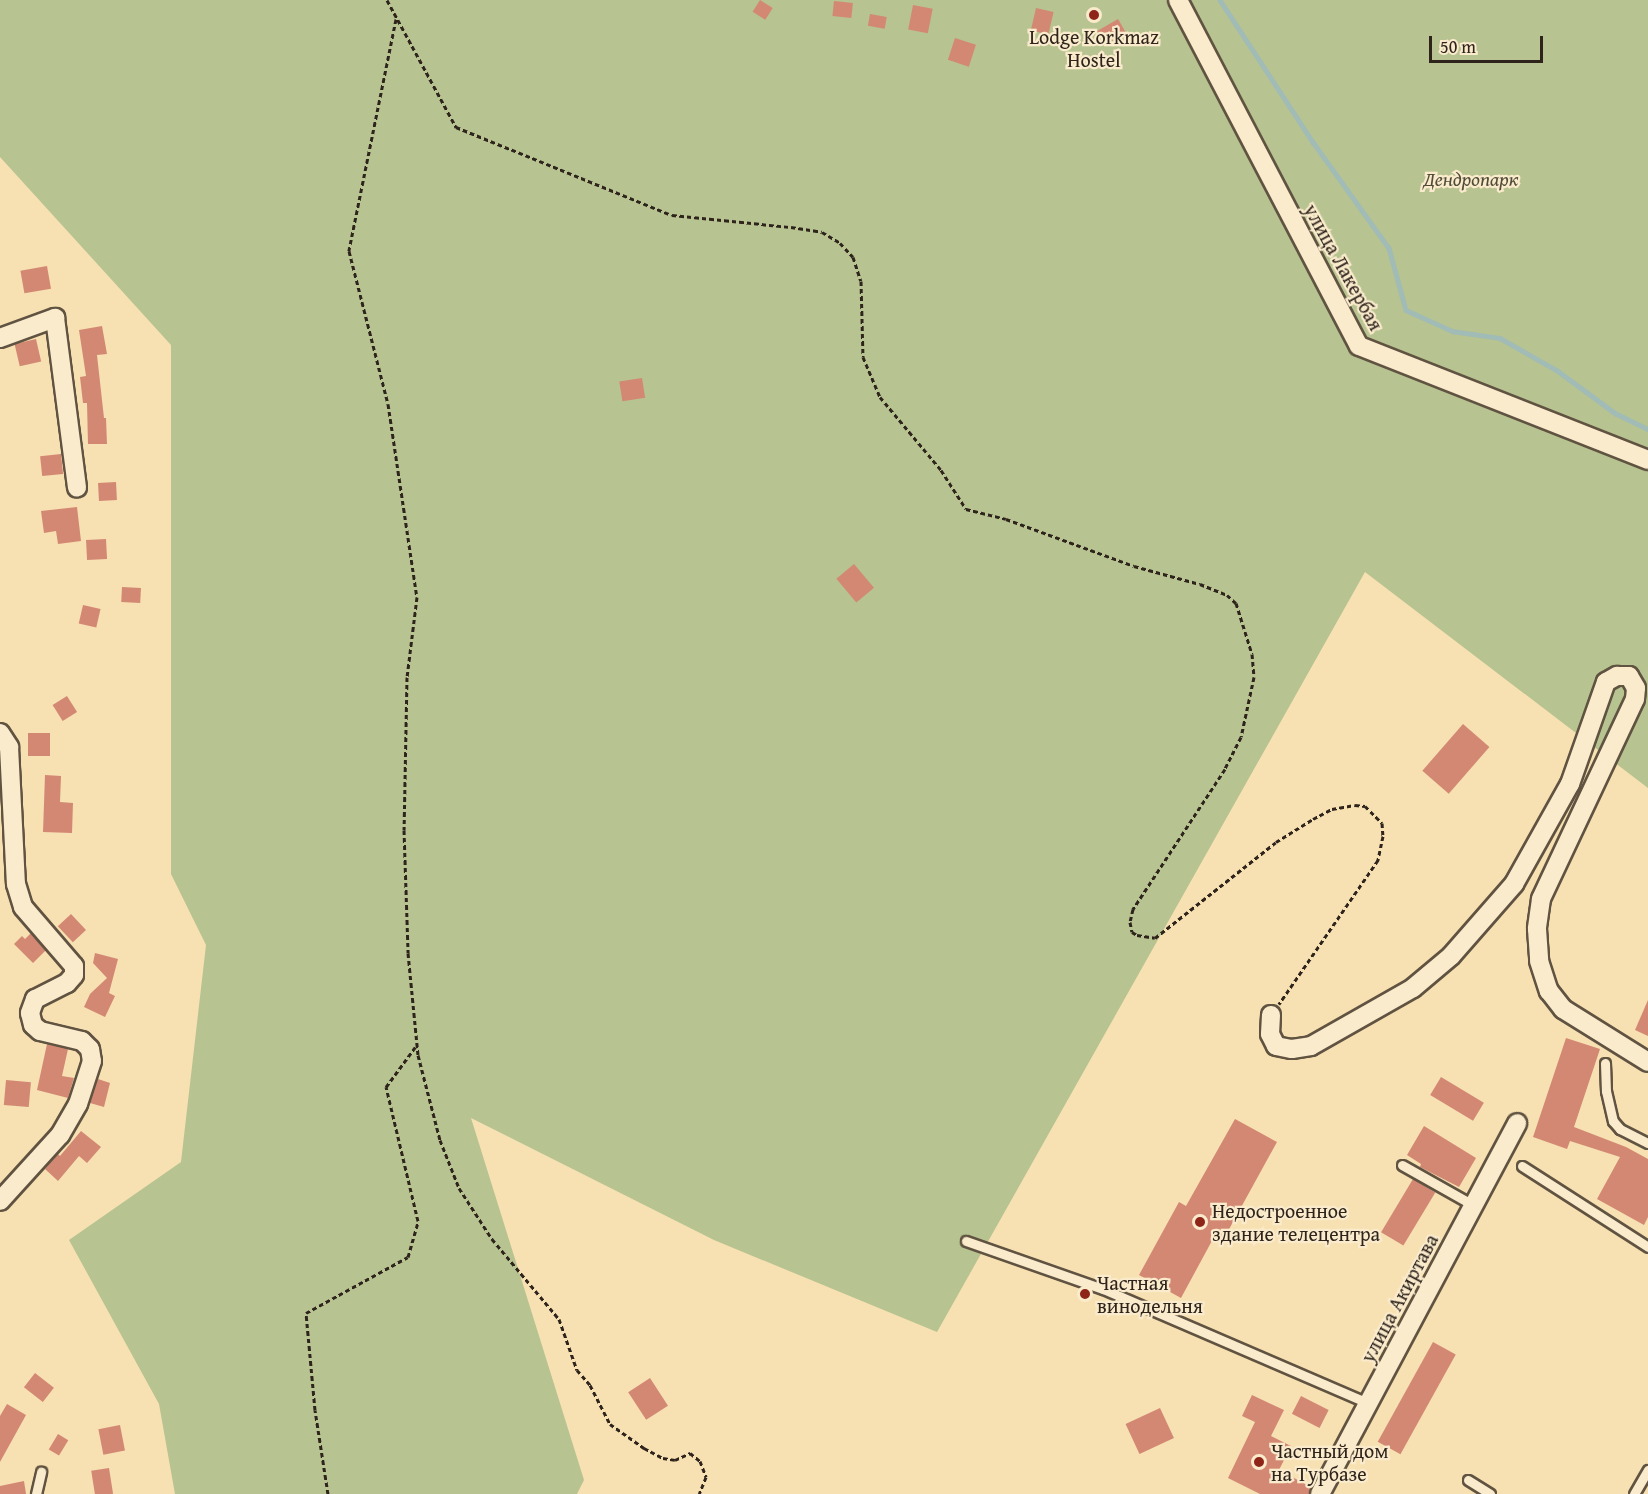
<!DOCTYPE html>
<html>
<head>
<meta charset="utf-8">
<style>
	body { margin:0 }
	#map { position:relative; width:1648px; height:1494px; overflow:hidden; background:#f7e0b1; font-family:"Gentium Book Plus",serif }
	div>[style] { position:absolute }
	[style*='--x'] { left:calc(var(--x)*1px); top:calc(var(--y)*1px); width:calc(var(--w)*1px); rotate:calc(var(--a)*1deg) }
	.green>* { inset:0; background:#b7c390 }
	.stream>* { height:4.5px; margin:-2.25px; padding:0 2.25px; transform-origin:2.25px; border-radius:2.25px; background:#a1bbb6 }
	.building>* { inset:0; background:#d38874; transform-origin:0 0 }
	.path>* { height:3px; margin-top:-1.5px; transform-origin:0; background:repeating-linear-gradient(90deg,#2e241c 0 4.5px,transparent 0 7.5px) }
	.roads { filter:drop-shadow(2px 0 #605341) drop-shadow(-2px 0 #605341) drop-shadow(0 2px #605341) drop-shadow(0 -2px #605341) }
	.lane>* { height:9px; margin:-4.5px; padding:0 4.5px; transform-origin:4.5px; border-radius:4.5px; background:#faebcc }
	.street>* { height:18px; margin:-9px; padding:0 9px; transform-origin:9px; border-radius:9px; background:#faebcc }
	.dots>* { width:16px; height:16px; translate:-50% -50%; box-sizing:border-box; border:3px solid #faebcc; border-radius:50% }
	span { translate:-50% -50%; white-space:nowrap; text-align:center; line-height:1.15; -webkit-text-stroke:4.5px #faebcc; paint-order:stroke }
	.poi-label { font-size:20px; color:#2e241c }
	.left { translate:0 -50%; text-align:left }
	.park-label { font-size:20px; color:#504c39; font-style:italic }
	.street-label { font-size:20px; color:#2e241c }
	.scale { position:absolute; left:1429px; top:36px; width:114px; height:27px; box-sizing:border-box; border:3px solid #2e241c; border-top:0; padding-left:8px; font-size:18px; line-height:21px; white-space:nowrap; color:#2e241c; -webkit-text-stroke:4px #faebcc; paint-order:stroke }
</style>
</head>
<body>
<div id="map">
	<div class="green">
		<div style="clip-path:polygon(0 0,1648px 0,1648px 788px,1365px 572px,937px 1332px,714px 1240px,471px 1118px,584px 1480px,577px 1494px,175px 1494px,159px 1404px,69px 1240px,181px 1162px,206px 945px,171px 874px,171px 345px,0 157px)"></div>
	</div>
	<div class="stream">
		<div style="--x:1220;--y:0;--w:170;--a:56.8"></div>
		<div style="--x:1313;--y:142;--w:130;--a:54.4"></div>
		<div style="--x:1389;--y:248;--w:64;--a:74.7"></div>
		<div style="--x:1406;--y:310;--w:51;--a:24.5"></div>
		<div style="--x:1452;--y:331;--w:49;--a:8.3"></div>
		<div style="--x:1500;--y:338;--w:67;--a:29.6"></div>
		<div style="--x:1558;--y:371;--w:71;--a:36.4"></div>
		<div style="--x:1615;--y:413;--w:37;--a:26"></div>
	</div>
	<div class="building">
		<div style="left:760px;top:0;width:15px;height:14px;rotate:32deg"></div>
		<div style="left:834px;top:1px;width:19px;height:15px;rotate:6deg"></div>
		<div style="left:913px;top:5px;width:20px;height:25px;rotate:11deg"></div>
		<div style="left:1036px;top:8px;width:18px;height:23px;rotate:13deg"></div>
		<div style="left:870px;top:14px;width:17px;height:12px;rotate:10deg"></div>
		<div style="left:1118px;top:19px;width:16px;height:24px;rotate:60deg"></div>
		<div style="left:955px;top:38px;width:22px;height:23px;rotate:18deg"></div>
		<div style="left:47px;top:266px;width:23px;height:27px;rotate:80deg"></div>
		<div style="clip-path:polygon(102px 326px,107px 354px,97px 355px,104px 418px,106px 418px,107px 444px,88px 444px,87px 403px,83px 403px,80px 377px,86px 376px,79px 330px)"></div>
		<div style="left:36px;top:339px;width:23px;height:22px;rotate:77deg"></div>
		<div style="left:642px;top:378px;width:20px;height:23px;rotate:81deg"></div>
		<div style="left:61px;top:454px;width:20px;height:21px;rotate:84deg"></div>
		<div style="left:116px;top:482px;width:18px;height:18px;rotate:87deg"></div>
		<div style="clip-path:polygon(77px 507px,81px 541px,58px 544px,56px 531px,44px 533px,41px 511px)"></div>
		<div style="left:106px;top:539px;width:20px;height:20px;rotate:87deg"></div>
		<div style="left:854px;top:564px;width:31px;height:23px;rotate:50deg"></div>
		<div style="left:122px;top:587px;width:19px;height:15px;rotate:3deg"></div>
		<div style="left:83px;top:605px;width:18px;height:19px;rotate:13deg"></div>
		<div style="left:67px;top:696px;width:19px;height:17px;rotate:58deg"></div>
		<div style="left:1463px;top:724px;width:35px;height:62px;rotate:41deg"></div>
		<div style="left:28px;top:733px;width:22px;height:23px"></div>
		<div style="clip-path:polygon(45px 775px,61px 776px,60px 802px,73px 803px,72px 833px,43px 832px)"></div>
		<div style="left:71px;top:914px;width:22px;height:18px;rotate:47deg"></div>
		<div style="clip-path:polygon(31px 933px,46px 950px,33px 963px,14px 944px,22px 936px,25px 939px)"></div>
		<div style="clip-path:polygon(95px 953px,118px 959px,109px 993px,115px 996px,105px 1017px,84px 1007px,90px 994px,107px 978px,93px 963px)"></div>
		<div style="clip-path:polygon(1648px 1000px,1648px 1036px,1635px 1030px)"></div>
		<div style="clip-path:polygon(1566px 1038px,1600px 1049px,1574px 1127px,1626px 1147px,1648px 1159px,1648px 1217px,1644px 1225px,1597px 1199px,1620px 1157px,1570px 1141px,1567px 1149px,1533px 1137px)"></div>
		<div style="clip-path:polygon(47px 1044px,68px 1049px,62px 1076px,74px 1078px,68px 1098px,37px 1090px)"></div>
		<div style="left:1441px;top:1077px;width:50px;height:21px;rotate:31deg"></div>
		<div style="clip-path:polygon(98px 1079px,110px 1083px,104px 1107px,90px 1103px)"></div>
		<div style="left:6px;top:1080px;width:25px;height:25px;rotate:5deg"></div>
		<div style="clip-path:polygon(1235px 1119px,1277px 1142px,1222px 1242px,1214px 1237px,1181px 1298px,1139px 1275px,1179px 1202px,1186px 1206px)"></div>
		<div style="clip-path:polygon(1424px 1126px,1476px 1158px,1459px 1187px,1420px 1167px,1421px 1164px,1407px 1155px)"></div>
		<div style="clip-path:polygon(81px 1131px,101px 1147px,87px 1163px,79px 1156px,58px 1181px,45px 1169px,58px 1154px,60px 1156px)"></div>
		<div style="left:1413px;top:1179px;width:26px;height:62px;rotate:31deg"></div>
		<div style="left:1433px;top:1342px;width:26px;height:114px;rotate:29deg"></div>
		<div style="left:35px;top:1373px;width:24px;height:18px;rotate:38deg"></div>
		<div style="left:650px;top:1378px;width:33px;height:26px;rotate:57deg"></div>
		<div style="clip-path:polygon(1252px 1395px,1284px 1410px,1271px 1436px,1291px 1446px,1279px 1470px,1311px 1487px,1309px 1494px,1260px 1494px,1228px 1478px,1255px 1422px,1242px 1416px)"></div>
		<div style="left:1301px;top:1396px;width:31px;height:20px;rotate:27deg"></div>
		<div style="clip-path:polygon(7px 1404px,26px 1415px,0 1462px,0 1416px)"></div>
		<div style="left:1160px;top:1408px;width:33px;height:38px;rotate:65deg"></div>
		<div style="left:120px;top:1425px;width:26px;height:22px;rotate:79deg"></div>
		<div style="left:58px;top:1434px;width:12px;height:18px;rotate:31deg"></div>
		<div style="left:109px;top:1468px;width:26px;height:18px;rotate:81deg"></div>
		<div style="clip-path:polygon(24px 1481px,26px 1494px,0 1494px,0 1486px)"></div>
	</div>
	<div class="path">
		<div style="--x:387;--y:0;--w:145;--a:61.5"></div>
		<div style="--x:456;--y:127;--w:233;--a:22.2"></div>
		<div style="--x:672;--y:215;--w:120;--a:5.8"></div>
		<div style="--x:791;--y:227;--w:31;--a:9"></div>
		<div style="--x:822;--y:232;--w:21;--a:31"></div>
		<div style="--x:840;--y:243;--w:19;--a:47"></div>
		<div style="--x:853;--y:257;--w:25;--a:72"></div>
		<div style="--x:861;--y:281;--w:76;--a:88.5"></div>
		<div style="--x:863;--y:357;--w:43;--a:67"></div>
		<div style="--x:880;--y:397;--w:95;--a:50.1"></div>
		<div style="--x:941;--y:470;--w:46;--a:57.3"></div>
		<div style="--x:966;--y:509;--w:41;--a:14"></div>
		<div style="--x:1006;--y:519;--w:136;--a:20.2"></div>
		<div style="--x:1134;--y:566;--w:68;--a:15.3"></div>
		<div style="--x:1200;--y:584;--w:29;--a:22"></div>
		<div style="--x:1227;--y:595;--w:12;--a:42"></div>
		<div style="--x:1236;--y:603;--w:53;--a:72.6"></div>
		<div style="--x:1252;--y:654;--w:23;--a:85"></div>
		<div style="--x:1254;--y:677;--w:61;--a:102.2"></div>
		<div style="--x:1241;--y:737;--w:36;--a:117"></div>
		<div style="--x:1225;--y:769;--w:168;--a:123.3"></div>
		<div style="--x:1133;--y:909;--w:13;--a:103"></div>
		<div style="--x:1130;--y:922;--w:10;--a:79"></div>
		<div style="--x:1132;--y:932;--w:6;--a:31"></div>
		<div style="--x:1137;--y:935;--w:18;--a:9"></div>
		<div style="--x:1155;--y:938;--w:154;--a:-38.4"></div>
		<div style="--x:1276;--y:842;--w:44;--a:-31.9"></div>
		<div style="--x:1313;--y:819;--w:21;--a:-28"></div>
		<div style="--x:1332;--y:809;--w:23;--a:-10"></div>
		<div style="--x:1355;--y:805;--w:10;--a:6"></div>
		<div style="--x:1365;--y:806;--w:24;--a:45"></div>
		<div style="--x:1382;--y:823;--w:13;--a:86"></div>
		<div style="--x:1383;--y:836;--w:25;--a:102"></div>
		<div style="--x:1378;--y:860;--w:175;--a:124.5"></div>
		<div style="--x:396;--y:19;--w:237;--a:101.5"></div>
		<div style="--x:349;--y:251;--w:158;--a:75.7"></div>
		<div style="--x:388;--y:404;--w:195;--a:81.5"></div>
		<div style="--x:417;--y:597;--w:81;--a:97.1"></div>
		<div style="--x:407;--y:677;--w:153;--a:91.1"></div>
		<div style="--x:404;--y:830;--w:123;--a:88.1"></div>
		<div style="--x:408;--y:953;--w:102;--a:84.4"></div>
		<div style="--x:418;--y:1055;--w:88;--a:75.5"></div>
		<div style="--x:440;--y:1140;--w:52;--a:68.4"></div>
		<div style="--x:459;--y:1188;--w:61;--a:57.1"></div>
		<div style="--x:492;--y:1239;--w:104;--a:50.1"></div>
		<div style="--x:559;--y:1319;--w:54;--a:70.6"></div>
		<div style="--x:577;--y:1370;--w:20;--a:49"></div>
		<div style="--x:590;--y:1385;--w:44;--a:62.9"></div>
		<div style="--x:610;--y:1424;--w:42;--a:35.2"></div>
		<div style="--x:644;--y:1448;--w:21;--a:28"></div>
		<div style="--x:663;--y:1458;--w:12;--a:9"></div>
		<div style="--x:675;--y:1460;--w:17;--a:-25"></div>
		<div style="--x:690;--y:1453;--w:13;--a:39"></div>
		<div style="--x:700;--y:1461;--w:17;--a:69"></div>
		<div style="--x:706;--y:1477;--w:18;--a:112"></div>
		<div style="--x:328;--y:1494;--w:85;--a:-98.8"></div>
		<div style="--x:315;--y:1410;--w:97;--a:-95.3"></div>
		<div style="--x:306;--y:1313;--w:116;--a:-28.8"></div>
		<div style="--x:408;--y:1257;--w:37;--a:-74"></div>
		<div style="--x:418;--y:1221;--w:138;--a:-103.4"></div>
		<div style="--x:386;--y:1087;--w:51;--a:-53.8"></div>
	</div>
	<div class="roads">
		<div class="lane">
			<div style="--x:1605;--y:1063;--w:28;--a:88"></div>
			<div style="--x:1606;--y:1091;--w:31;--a:77"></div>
			<div style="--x:1613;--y:1121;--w:11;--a:49"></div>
			<div style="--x:1620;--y:1129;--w:31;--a:27"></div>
			<div style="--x:1402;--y:1165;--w:81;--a:29.4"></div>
			<div style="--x:1522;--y:1166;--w:150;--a:32.7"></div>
			<div style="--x:966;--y:1241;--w:145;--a:19.3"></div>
			<div style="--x:1103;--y:1289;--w:288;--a:23.3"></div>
			<div style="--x:1468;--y:1480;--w:26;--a:32"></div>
			<div style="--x:36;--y:1494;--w:23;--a:-77"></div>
			<div style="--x:1634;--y:1494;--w:28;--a:-60"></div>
		</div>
		<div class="street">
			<div style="--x:1178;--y:0;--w:390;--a:62.4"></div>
			<div style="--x:1359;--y:346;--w:311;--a:21.5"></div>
			<div style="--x:0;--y:338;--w:59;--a:-20"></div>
			<div style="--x:55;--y:318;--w:171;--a:82.6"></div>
			<div style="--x:0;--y:733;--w:17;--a:57"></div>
			<div style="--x:9;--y:747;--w:137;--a:87.1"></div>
			<div style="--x:16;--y:884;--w:24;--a:73"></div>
			<div style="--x:23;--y:907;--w:78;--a:49.2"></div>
			<div style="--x:74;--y:966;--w:9;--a:90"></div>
			<div style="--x:74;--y:975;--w:11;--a:131"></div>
			<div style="--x:67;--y:983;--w:36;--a:153"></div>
			<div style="--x:35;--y:999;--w:15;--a:110"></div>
			<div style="--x:30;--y:1013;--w:12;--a:76"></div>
			<div style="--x:33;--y:1025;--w:9;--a:41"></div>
			<div style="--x:40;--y:1031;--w:43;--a:13.4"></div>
			<div style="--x:82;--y:1041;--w:11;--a:45"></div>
			<div style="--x:90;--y:1049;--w:12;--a:81"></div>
			<div style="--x:92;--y:1061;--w:45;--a:108"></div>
			<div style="--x:78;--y:1104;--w:36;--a:120"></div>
			<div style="--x:60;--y:1135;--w:89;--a:132.3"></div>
			<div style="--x:1271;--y:1015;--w:19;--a:93"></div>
			<div style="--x:1270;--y:1034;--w:13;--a:63"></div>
			<div style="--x:1276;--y:1046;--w:16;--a:11"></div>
			<div style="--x:1292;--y:1049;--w:19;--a:-9"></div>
			<div style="--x:1311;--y:1046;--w:117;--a:-29.6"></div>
			<div style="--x:1413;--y:988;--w:50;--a:-40.1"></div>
			<div style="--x:1451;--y:956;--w:96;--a:-48.8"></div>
			<div style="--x:1514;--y:884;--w:115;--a:-60.8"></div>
			<div style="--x:1570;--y:784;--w:108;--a:-70.6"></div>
			<div style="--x:1606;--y:682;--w:13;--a:-29"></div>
			<div style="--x:1617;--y:676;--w:12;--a:0"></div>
			<div style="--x:1629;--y:676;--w:14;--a:60"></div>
			<div style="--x:1636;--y:688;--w:11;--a:95"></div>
			<div style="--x:1635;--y:699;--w:221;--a:115.2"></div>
			<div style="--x:1541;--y:899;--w:30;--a:98"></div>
			<div style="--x:1537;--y:929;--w:32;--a:86"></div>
			<div style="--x:1539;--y:961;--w:32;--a:72"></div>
			<div style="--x:1549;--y:991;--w:23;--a:52"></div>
			<div style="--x:1563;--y:1009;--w:100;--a:31.9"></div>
			<div style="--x:1320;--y:1494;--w:420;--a:-62"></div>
		</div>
	</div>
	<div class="dots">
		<div style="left:1094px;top:15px;background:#8f2418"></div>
		<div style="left:1200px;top:1222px;background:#8f2418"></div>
		<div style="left:1085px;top:1294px;background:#8f2418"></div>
		<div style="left:1259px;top:1462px;background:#8f2418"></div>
	</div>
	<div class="poi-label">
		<span style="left:1094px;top:48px">Lodge Korkmaz<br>Hostel</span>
		<span class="left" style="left:1212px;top:1222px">Недостроенное<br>здание телецентра</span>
		<span class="left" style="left:1097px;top:1294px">Частная<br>винодельня</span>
		<span class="left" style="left:1271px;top:1462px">Частный дом<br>на Турбазе</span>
	</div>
	<div class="park-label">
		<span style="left:1471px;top:178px">Дендропарк</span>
	</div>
	<div class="street-label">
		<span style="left:1344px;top:267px;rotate:61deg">улица Лакербая</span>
		<span style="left:1399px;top:1298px;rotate:-62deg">улица Акиртава</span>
	</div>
	<div class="scale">50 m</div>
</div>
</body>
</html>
